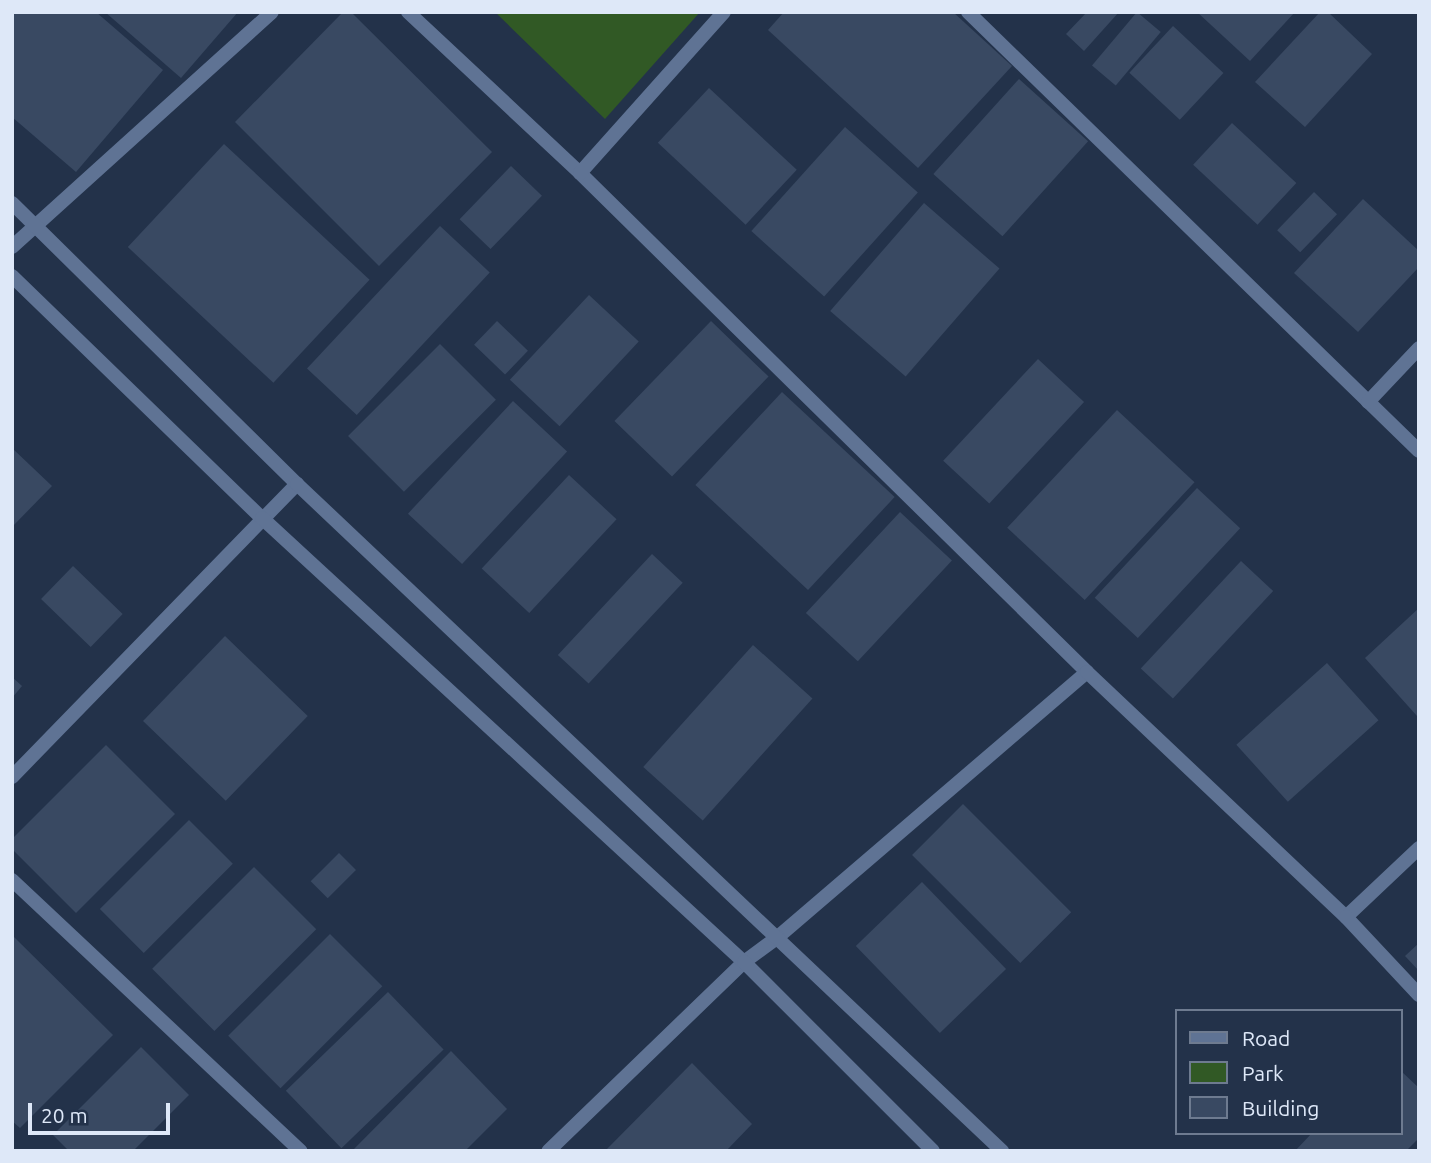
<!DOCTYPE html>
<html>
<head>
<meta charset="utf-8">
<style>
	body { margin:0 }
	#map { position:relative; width:1431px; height:1163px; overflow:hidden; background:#23324a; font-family:Ubuntu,sans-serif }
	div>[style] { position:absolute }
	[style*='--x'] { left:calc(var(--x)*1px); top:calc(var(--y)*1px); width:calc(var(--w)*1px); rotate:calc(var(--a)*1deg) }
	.green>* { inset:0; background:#315925 }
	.building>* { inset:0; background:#394962; transform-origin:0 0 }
	.minor>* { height:14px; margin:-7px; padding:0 7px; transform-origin:7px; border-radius:7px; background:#5f7394 }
	.tertiary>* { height:14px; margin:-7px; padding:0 7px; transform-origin:7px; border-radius:7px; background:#5f7394 }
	span { translate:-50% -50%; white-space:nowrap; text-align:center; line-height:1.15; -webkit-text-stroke:5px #23324a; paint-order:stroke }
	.frame { position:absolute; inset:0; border:14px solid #dee8f8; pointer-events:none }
	.legend { position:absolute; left:1175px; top:1009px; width:228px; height:126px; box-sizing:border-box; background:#23324a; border:2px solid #6e7b90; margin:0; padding:9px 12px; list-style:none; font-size:21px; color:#dee8f8 }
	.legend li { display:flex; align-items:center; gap:14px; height:35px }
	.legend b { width:35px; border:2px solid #6e7b90 }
	.scale { position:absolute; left:28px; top:1103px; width:142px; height:32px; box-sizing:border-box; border:4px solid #dee8f8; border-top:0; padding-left:9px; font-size:21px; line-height:24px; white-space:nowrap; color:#dee8f8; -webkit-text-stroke:5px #23324a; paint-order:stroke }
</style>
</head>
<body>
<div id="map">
	<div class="green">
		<div style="clip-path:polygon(495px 12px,700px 12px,605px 119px)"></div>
	</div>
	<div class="building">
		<div style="clip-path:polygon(12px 12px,96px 12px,163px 70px,76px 172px,12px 117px)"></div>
		<div style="clip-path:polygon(105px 12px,238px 12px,181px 78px)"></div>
		<div style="clip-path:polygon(343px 12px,351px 12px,492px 152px,379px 266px,235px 122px)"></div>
		<div style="clip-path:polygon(784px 12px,953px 12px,1012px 66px,918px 168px,768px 30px)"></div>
		<div style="clip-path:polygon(1087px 12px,1119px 12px,1084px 51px,1066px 34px)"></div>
		<div style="left:1137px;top:12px;width:31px;height:70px;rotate:40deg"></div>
		<div style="clip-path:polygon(1197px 12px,1295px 12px,1250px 61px)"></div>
		<div style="clip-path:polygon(1320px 12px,1328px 12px,1372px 54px,1305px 127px,1255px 82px)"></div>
		<div style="left:1173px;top:26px;width:69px;height:64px;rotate:43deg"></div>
		<div style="left:1019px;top:79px;width:93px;height:128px;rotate:42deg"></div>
		<div style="left:709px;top:88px;width:120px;height:75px;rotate:43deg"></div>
		<div style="left:1232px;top:123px;width:88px;height:57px;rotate:43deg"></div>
		<div style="left:845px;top:127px;width:98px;height:140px;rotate:42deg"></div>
		<div style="left:224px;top:144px;width:199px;height:141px;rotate:43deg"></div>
		<div style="left:511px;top:166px;width:43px;height:74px;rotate:44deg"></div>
		<div style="left:1314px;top:192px;width:32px;height:53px;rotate:44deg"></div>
		<div style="clip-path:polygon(1363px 199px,1419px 251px,1419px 267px,1358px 332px,1294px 273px)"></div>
		<div style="left:924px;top:203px;width:100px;height:143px;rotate:41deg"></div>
		<div style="left:440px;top:226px;width:68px;height:195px;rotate:43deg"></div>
		<div style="left:589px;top:295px;width:68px;height:116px;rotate:43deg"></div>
		<div style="left:497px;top:321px;width:43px;height:33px;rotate:44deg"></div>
		<div style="left:711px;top:321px;width:80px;height:139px;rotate:44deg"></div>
		<div style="left:440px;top:344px;width:79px;height:130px;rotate:45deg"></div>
		<div style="left:1038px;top:359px;width:63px;height:139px;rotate:43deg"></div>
		<div style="left:782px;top:392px;width:154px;height:127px;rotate:43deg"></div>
		<div style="left:513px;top:401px;width:74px;height:154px;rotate:43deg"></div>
		<div style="left:1117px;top:410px;width:106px;height:161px;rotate:43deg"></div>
		<div style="clip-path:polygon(12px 448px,52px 486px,12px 527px)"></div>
		<div style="left:569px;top:475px;width:65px;height:128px;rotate:43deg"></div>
		<div style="left:1197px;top:488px;width:59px;height:150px;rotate:43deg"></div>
		<div style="left:900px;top:512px;width:71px;height:138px;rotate:43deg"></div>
		<div style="left:652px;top:554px;width:42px;height:138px;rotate:43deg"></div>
		<div style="left:1241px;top:561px;width:44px;height:147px;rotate:43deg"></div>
		<div style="left:73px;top:566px;width:69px;height:46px;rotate:44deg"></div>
		<div style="clip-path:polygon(1419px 608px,1419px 715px,1417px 716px,1365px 658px)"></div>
		<div style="left:225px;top:636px;width:115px;height:118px;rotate:44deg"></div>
		<div style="left:753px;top:645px;width:80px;height:164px;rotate:42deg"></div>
		<div style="left:1327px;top:663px;width:77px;height:122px;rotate:48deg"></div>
		<div style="clip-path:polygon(12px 677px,22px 686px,12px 698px)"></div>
		<div style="clip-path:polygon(106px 745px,175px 814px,76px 913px,12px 849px,12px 839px)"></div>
		<div style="left:963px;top:804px;width:153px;height:72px;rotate:45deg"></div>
		<div style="left:189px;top:820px;width:62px;height:126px;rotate:45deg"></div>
		<div style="left:339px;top:853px;width:24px;height:40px;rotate:45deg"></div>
		<div style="left:254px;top:867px;width:88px;height:144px;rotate:45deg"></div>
		<div style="left:922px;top:882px;width:121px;height:92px;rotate:46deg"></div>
		<div style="left:330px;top:934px;width:74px;height:144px;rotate:45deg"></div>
		<div style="clip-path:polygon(12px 935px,113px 1035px,20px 1128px,12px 1121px)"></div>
		<div style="clip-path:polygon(1419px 943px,1419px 971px,1405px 956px)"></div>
		<div style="left:388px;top:992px;width:80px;height:142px;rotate:46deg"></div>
		<div style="clip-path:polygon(141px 1047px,189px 1095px,133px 1151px,69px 1151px,53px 1135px)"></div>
		<div style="clip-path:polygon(451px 1051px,507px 1109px,465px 1151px,352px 1151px)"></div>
		<div style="clip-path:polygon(692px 1063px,752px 1124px,726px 1151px,605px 1151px)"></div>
		<div style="clip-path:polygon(1401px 1071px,1419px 1088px,1419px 1138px,1406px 1151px,1295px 1151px,1312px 1133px,1401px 1133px)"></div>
	</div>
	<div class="minor">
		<div style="--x:408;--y:12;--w:236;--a:43.1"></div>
		<div style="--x:580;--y:173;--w:711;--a:44.54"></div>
		<div style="--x:1087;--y:672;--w:407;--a:139.4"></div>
		<div style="--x:778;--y:937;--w:42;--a:143.7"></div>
		<div style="--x:744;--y:962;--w:272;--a:136"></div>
		<div style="--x:968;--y:12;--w:629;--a:44.23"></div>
		<div style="--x:580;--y:173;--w:216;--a:-48.2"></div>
		<div style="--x:12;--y:247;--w:350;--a:-42.1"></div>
		<div style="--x:1368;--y:402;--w:74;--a:-46.6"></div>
		<div style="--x:1087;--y:672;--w:357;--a:43.4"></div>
		<div style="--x:12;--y:777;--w:409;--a:-45.8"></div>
		<div style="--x:1419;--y:848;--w:100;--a:136.6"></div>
		<div style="--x:1346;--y:917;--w:107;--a:46.9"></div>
		<div style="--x:12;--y:880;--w:396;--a:43.2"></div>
	</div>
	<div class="tertiary">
		<div style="--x:12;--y:203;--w:400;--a:44.6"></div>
		<div style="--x:297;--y:484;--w:971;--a:43.41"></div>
		<div style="--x:12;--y:276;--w:348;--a:44.1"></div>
		<div style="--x:262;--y:518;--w:655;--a:42.65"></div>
		<div style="--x:744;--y:962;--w:267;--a:45"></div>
	</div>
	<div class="frame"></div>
	<ul class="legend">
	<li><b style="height:9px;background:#5f7394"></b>Road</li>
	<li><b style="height:19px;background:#315925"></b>Park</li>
	<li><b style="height:19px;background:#394962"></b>Building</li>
	</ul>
	<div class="scale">20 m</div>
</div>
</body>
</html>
